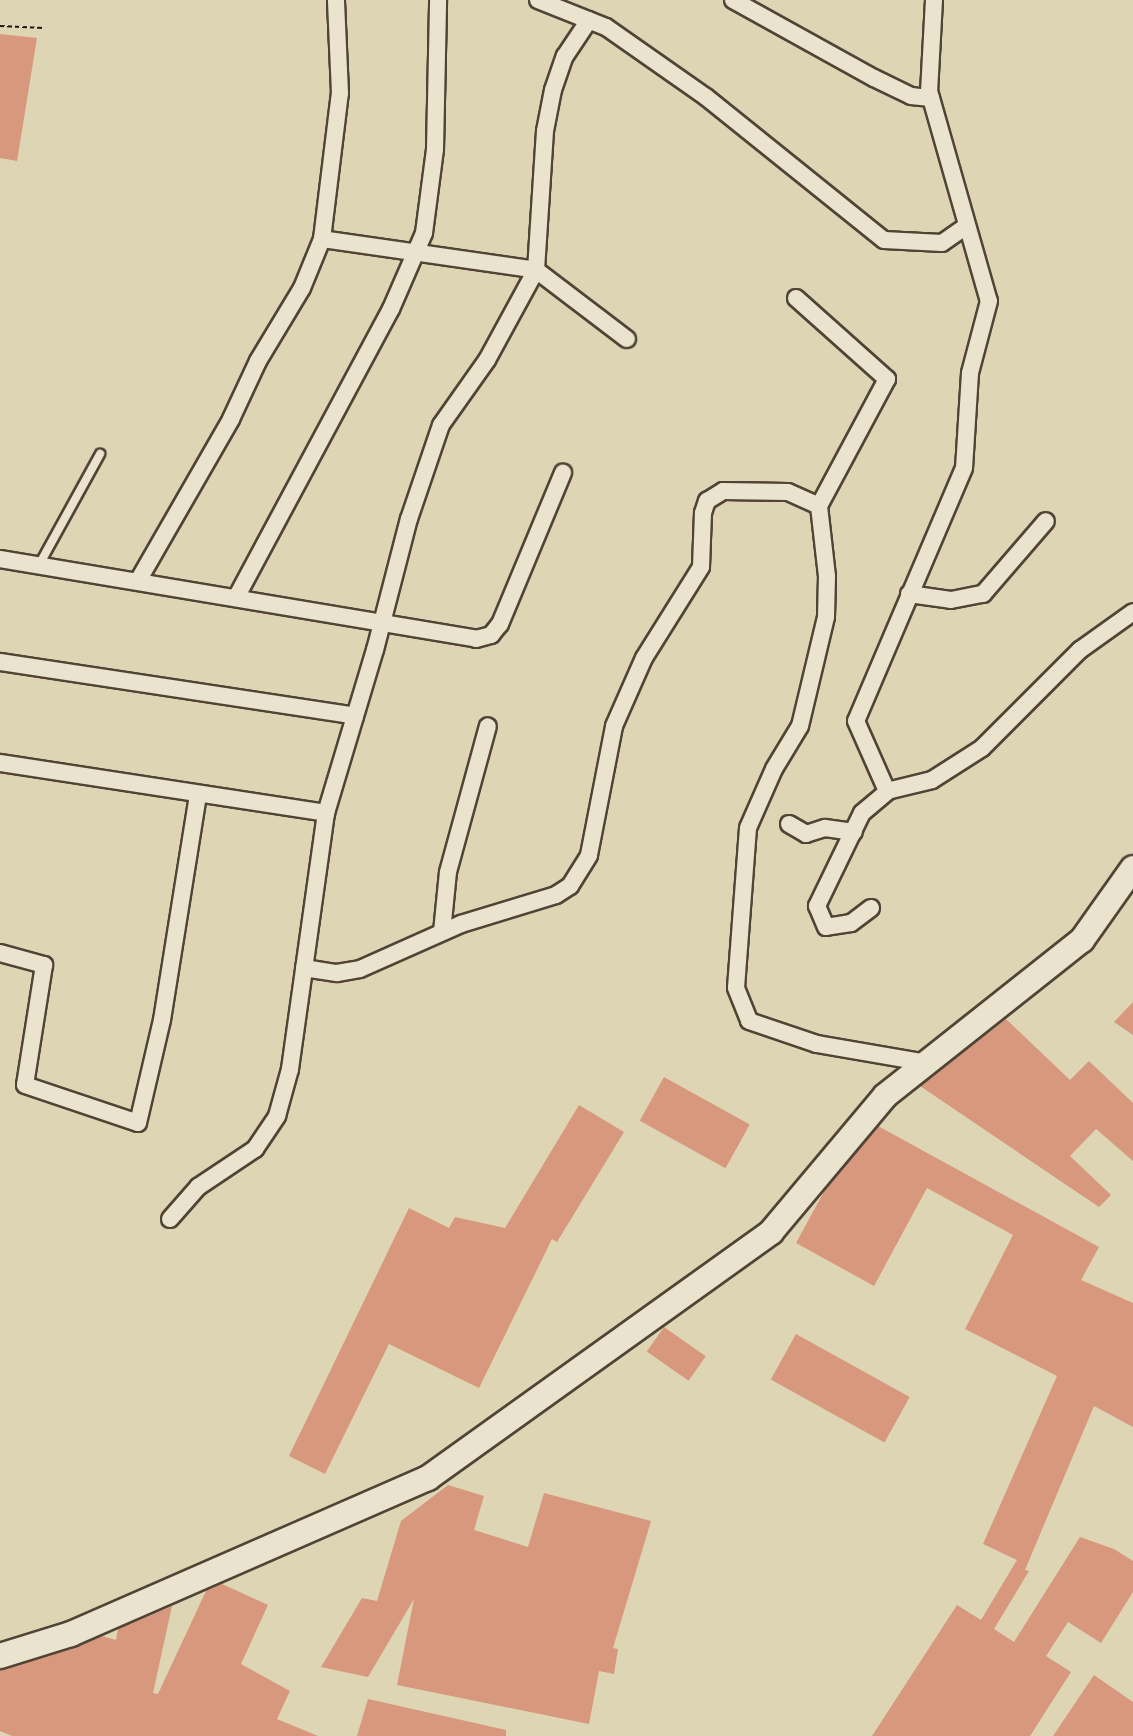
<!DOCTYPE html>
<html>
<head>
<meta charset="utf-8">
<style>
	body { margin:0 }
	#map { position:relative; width:1133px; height:1736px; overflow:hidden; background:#ded5b4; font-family:"IM FELL Great Primer",serif }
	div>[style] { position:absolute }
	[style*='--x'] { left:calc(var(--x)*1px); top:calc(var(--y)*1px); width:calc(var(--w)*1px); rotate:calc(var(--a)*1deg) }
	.building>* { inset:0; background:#d7987d; transform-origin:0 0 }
	.path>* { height:2px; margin-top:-1px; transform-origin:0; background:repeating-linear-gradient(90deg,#21140b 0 4.5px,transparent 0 7.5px) }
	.roads { filter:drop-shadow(2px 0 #504435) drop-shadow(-2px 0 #504435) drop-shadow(0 2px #504435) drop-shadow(0 -2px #504435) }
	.lane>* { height:8px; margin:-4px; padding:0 4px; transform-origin:4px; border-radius:4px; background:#eae4ce }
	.street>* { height:16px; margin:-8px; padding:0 8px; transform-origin:8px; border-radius:8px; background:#eae4ce }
	.secondary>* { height:24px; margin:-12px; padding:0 12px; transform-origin:12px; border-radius:12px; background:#eae4ce }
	span { translate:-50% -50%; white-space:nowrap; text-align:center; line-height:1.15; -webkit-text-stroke:5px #eae4ce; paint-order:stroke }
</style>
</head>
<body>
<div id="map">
	<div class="building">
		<div style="clip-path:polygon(0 34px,37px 38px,17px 161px,0 158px)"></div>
		<div style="clip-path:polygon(1133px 1002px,1133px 1035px,1114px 1022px)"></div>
		<div style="clip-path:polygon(1006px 1019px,1070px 1080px,1089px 1061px,1133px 1103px,1133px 1161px,1096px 1129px,1070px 1156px,1111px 1195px,1099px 1207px,920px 1086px)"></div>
		<div style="left:664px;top:1077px;width:98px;height:50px;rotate:29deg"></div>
		<div style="clip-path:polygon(579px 1105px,624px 1132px,557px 1242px,552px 1239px,479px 1388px,389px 1344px,325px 1474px,289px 1456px,409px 1208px,449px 1228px,455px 1217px,505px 1228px)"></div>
		<div style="clip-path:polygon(878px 1126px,1099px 1247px,1081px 1280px,1133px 1303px,1133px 1427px,1094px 1406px,1025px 1570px,1029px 1571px,994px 1629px,1014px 1642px,1080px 1537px,1114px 1549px,1133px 1561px,1133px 1592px,1101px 1643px,1068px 1622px,1046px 1656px,1071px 1672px,1030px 1736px,872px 1736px,957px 1605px,981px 1620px,1017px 1560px,983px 1544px,1057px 1376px,965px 1329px,1013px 1235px,927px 1188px,874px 1286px,796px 1243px,826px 1188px)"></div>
		<div style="left:664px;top:1327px;width:51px;height:30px;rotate:35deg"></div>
		<div style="left:796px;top:1334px;width:130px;height:52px;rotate:29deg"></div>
		<div style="clip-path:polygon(448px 1485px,484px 1496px,474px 1530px,528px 1547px,544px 1493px,651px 1521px,613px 1648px,618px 1649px,614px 1674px,599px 1671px,589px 1724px,397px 1685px,414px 1599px,368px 1677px,321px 1667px,362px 1598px,377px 1601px,401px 1521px)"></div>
		<div style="clip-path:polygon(222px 1584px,268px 1605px,241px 1664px,290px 1691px,277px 1719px,318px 1736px,12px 1736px,0 1731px,0 1670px,102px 1636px,116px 1640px,118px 1629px,172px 1606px,153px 1693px,158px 1694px,206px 1591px)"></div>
		<div style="clip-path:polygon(1094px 1675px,1133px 1702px,1133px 1736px,1053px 1736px)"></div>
		<div style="clip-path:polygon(368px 1699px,506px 1730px,506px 1736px,357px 1736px)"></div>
	</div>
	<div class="path">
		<div style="--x:0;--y:26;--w:44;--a:2.6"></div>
	</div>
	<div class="roads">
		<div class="lane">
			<div style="--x:39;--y:565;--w:127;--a:-61.2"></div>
		</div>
		<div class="street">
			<div style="--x:538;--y:0;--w:73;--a:21.7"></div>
			<div style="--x:606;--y:27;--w:122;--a:35"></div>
			<div style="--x:706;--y:97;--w:228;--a:38.8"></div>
			<div style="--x:884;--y:240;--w:58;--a:3"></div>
			<div style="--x:942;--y:243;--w:28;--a:-35"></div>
			<div style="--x:733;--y:0;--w:161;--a:29"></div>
			<div style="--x:874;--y:78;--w:41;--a:25.9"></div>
			<div style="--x:911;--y:96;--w:20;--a:6"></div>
			<div style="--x:934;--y:0;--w:91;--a:93.1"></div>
			<div style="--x:929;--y:91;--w:218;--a:74.1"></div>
			<div style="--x:989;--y:301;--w:74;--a:104.8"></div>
			<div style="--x:970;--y:373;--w:95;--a:93.6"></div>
			<div style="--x:964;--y:468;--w:275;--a:113.1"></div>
			<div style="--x:856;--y:721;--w:77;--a:66.1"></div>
			<div style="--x:887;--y:791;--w:46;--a:-13.7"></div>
			<div style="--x:932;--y:780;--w:59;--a:-32.6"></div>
			<div style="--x:982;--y:748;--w:139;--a:-45"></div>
			<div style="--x:1080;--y:650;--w:65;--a:-35.6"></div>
			<div style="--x:322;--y:239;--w:216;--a:8.2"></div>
			<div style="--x:536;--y:270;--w:114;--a:37.2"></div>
			<div style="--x:796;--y:298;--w:122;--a:41.7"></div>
			<div style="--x:887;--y:379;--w:144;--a:118.2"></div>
			<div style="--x:819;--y:506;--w:70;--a:83.5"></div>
			<div style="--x:827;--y:576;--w:41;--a:91.4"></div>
			<div style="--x:826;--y:617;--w:112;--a:103.4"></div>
			<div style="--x:800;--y:726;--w:50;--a:121.2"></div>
			<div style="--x:774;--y:769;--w:64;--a:113.8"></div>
			<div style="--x:748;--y:828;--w:160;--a:94.3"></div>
			<div style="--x:736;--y:988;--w:35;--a:68"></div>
			<div style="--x:749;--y:1021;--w:72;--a:18.7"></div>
			<div style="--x:817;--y:1044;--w:112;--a:9.8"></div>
			<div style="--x:0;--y:559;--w:483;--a:9.5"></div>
			<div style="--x:476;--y:639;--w:16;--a:-15"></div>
			<div style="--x:491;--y:635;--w:14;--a:-51"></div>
			<div style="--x:500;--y:624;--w:164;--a:-67.4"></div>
			<div style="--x:138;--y:581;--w:187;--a:-60.1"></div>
			<div style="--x:231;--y:419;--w:64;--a:-65"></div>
			<div style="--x:258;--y:361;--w:85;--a:-58.9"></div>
			<div style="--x:302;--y:288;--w:53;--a:-67.8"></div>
			<div style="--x:322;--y:239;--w:147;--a:-83"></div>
			<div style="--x:340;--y:93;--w:93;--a:-92.5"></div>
			<div style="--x:909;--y:594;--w:42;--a:8.1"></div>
			<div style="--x:951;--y:600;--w:33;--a:-11"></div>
			<div style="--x:983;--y:594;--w:96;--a:-49.2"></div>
			<div style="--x:237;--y:596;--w:326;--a:-61.8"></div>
			<div style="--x:391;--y:309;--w:83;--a:-66.5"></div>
			<div style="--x:424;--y:233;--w:85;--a:-82.5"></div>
			<div style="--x:435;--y:149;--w:149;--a:-88.8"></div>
			<div style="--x:0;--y:662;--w:359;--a:8.6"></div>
			<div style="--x:0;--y:763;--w:330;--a:8.7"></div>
			<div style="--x:789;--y:824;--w:20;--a:30"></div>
			<div style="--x:806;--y:834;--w:20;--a:-18"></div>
			<div style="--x:825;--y:828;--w:29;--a:8"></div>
			<div style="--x:871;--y:908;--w:25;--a:143"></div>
			<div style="--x:851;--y:923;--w:25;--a:171"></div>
			<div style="--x:826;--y:927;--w:23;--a:-113"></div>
			<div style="--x:817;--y:906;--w:103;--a:-64.2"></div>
			<div style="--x:862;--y:813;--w:34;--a:-40"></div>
			<div style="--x:442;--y:932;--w:60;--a:-84.3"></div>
			<div style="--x:448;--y:872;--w:151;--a:-74.7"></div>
			<div style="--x:0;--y:953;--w:46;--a:15.3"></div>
			<div style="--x:44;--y:965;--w:121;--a:99"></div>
			<div style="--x:25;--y:1085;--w:119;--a:18.6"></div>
			<div style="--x:138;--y:1123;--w:106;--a:-76.9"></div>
			<div style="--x:162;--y:1020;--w:227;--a:-80.9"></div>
			<div style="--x:304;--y:968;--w:33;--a:9"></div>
			<div style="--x:337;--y:973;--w:23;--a:-10"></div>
			<div style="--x:360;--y:969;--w:111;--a:-24"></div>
			<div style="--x:461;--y:924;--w:99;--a:-17"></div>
			<div style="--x:556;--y:895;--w:17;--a:-33"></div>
			<div style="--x:570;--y:886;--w:36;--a:-58"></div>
			<div style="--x:589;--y:855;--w:131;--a:-79"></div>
			<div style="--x:614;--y:726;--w:74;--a:-66.2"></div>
			<div style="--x:644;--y:658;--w:107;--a:-57.9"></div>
			<div style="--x:701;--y:567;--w:54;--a:-87.9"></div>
			<div style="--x:703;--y:513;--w:13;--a:-72"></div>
			<div style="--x:707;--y:501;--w:19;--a:-32"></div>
			<div style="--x:723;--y:491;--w:65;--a:0.9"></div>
			<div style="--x:788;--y:492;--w:34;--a:24"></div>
			<div style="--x:170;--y:1219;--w:43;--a:-48.8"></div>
			<div style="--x:198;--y:1187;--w:69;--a:-33.7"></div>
			<div style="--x:255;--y:1149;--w:40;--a:-56"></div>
			<div style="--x:277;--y:1116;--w:49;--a:-74.5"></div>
			<div style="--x:290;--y:1069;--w:259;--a:-82"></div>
			<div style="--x:326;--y:813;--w:170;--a:-73.3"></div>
			<div style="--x:375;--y:650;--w:135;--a:-75.5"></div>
			<div style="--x:409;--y:519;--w:99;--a:-71.2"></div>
			<div style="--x:441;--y:425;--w:80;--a:-54.7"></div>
			<div style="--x:487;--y:360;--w:102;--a:-61.4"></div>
			<div style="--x:536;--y:270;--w:139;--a:-86.3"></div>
			<div style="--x:545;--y:131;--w:42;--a:-79"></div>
			<div style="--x:553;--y:90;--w:36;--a:-71"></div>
			<div style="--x:565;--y:56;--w:43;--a:-56.3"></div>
		</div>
		<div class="secondary">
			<div style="--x:0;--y:1656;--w:74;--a:-17.2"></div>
			<div style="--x:71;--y:1634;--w:390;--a:-23.6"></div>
			<div style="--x:428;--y:1478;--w:422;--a:-35.6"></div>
			<div style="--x:771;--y:1232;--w:177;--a:-50"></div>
			<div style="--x:885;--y:1096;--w:251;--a:-38.4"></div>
			<div style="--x:1082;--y:940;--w:88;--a:-54.7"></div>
		</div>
	</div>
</div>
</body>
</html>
